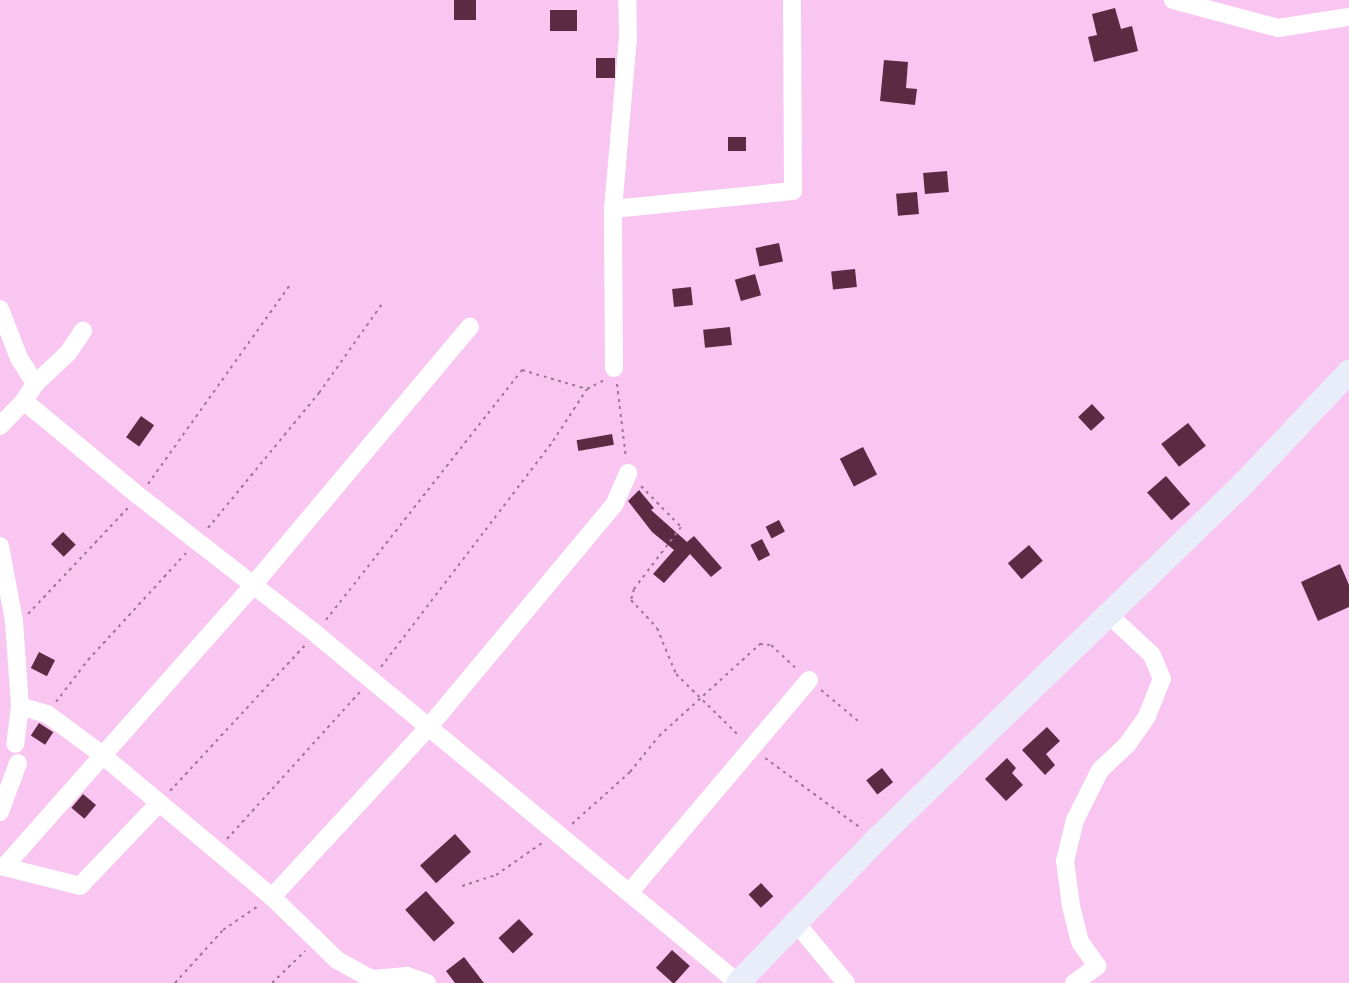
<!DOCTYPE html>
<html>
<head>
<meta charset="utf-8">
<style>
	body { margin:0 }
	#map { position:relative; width:1349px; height:983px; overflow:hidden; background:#f9c5f1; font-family:"Exo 2",sans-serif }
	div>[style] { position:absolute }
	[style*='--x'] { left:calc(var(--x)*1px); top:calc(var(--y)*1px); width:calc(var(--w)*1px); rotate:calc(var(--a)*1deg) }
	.building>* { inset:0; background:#5d2a43; transform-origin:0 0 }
	.path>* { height:2px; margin-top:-1px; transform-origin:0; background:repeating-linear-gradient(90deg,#9c7696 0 3px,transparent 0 7.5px) }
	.minor>* { height:18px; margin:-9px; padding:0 9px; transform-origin:9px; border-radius:9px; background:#fff }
	.secondary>* { height:24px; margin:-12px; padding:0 12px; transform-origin:12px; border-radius:12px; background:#e9edfa }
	span { translate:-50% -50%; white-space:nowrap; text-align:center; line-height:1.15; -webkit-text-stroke:6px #f9daf5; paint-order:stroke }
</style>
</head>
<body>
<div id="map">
	<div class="building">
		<div style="left:454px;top:0;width:22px;height:20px"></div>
		<div style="clip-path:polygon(1115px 8px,1121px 29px,1132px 26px,1138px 51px,1094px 62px,1088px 37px,1097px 35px,1092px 14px)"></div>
		<div style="left:550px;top:10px;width:27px;height:21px"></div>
		<div style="left:596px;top:58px;width:19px;height:20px"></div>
		<div style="clip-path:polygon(884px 60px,908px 62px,906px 88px,917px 89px,915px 105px,880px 101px)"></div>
		<div style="left:728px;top:137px;width:18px;height:14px"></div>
		<div style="left:947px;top:171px;width:21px;height:24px;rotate:85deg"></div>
		<div style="left:917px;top:192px;width:22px;height:21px;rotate:85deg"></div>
		<div style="left:779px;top:243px;width:19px;height:24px;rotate:78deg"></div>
		<div style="left:855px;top:269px;width:18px;height:24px;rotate:84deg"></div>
		<div style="left:755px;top:274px;width:22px;height:21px;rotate:74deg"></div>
		<div style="left:691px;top:287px;width:18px;height:19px;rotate:84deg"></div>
		<div style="left:730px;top:327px;width:18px;height:27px;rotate:84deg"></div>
		<div style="left:1092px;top:404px;width:19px;height:19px;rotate:47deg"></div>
		<div style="left:141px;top:416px;width:16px;height:26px;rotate:35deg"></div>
		<div style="left:1188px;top:423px;width:29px;height:34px;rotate:52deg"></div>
		<div style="left:612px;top:434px;width:11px;height:36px;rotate:80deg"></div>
		<div style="left:863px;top:447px;width:31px;height:26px;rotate:63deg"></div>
		<div style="left:1166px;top:476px;width:37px;height:25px;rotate:49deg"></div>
		<div style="clip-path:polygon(639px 490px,654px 508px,651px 510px,687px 542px,694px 536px,722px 568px,711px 577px,690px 554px,664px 583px,653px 574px,674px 550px,652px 532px,628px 501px)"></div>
		<div style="left:779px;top:520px;width:13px;height:15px;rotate:63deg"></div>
		<div style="left:63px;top:532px;width:18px;height:17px;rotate:45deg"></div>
		<div style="left:762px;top:539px;width:18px;height:13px;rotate:63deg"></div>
		<div style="left:1029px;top:545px;width:21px;height:28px;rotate:49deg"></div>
		<div style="clip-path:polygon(1340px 564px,1349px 585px,1349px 607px,1318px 621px,1301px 582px)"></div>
		<div style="left:39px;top:652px;width:18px;height:18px;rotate:27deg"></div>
		<div style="left:39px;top:723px;width:17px;height:15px;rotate:33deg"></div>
		<div style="clip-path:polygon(1047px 727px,1060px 741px,1046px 754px,1055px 765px,1045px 775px,1022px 750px)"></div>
		<div style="clip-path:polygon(1007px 758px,1016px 768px,1012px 773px,1023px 785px,1006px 801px,985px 779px)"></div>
		<div style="left:882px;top:768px;width:18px;height:20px;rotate:52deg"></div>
		<div style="left:83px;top:794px;width:17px;height:18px;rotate:40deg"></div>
		<div style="left:455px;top:834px;width:24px;height:47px;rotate:48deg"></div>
		<div style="left:761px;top:883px;width:18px;height:17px;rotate:47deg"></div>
		<div style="left:426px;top:891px;width:43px;height:28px;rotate:48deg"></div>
		<div style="left:519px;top:919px;width:21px;height:28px;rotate:47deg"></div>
		<div style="left:672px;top:950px;width:24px;height:24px;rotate:42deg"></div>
		<div style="clip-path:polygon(464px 957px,484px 983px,455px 983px,446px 971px)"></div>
	</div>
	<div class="path">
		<div style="--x:617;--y:384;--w:75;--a:83.1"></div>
		<div style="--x:148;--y:484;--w:243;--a:-54.5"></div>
		<div style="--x:641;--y:486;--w:57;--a:45.7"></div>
		<div style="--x:681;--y:527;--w:78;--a:127.2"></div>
		<div style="--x:634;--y:589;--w:11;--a:105"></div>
		<div style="--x:631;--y:600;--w:38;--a:47"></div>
		<div style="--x:657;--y:628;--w:50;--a:67.6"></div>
		<div style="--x:676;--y:674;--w:90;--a:44.5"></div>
		<div style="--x:208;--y:528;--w:175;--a:-50.6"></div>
		<div style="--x:319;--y:393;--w:109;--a:-54.7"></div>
		<div style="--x:28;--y:614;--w:147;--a:-46.7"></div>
		<div style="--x:326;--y:620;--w:318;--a:-51.9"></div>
		<div style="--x:522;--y:370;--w:68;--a:16.3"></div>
		<div style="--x:381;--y:667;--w:284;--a:-52.7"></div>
		<div style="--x:553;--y:441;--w:62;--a:-56.8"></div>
		<div style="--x:587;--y:389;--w:20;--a:-27"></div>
		<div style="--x:821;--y:690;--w:48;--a:40"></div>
		<div style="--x:56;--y:702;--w:53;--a:-52.7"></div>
		<div style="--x:88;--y:660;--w:145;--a:-47.5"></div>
		<div style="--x:765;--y:758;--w:120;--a:36.2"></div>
		<div style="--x:170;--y:791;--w:199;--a:-47.2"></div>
		<div style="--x:572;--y:824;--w:78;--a:-41.9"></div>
		<div style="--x:630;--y:772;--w:46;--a:-51.1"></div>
		<div style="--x:659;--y:736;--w:137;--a:-42.3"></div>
		<div style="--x:760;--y:644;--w:11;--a:5"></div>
		<div style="--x:771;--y:645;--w:35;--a:43"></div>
		<div style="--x:227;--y:839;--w:198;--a:-47.9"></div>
		<div style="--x:462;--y:886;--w:36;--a:-18"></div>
		<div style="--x:496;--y:875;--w:56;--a:-34.8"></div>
		<div style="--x:175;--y:983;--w:72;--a:-47.8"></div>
		<div style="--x:223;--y:930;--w:42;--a:-34.4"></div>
		<div style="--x:272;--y:983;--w:46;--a:-44.1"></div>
	</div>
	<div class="minor">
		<div style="--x:1173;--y:0;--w:109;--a:14.9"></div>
		<div style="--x:1278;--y:28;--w:72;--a:-8.8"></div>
		<div style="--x:613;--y:209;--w:181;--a:-5.7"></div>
		<div style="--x:793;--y:191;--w:191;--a:-90.3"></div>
		<div style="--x:0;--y:309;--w:53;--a:68.8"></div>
		<div style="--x:19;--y:358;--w:31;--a:58"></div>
		<div style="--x:35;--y:384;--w:20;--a:123"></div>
		<div style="--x:614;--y:368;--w:159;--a:-90.4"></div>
		<div style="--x:613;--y:209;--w:171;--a:-85"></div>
		<div style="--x:628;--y:39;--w:39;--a:-91"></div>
		<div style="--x:35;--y:384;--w:45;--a:-43.2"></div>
		<div style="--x:68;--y:353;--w:27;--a:-56"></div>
		<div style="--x:0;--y:426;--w:35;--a:-46"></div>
		<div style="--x:24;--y:401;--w:149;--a:39.6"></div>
		<div style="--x:139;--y:496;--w:224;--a:37.9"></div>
		<div style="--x:316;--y:634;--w:548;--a:39.59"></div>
		<div style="--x:0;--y:546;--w:76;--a:79.4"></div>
		<div style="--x:14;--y:621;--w:85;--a:86"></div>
		<div style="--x:20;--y:706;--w:38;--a:97"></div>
		<div style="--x:20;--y:706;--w:28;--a:17"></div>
		<div style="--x:47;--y:714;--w:67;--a:36.5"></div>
		<div style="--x:101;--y:754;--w:223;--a:39.9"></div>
		<div style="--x:272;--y:897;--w:91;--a:44.1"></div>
		<div style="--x:337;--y:960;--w:39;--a:29"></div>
		<div style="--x:371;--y:979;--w:36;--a:-5"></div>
		<div style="--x:407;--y:976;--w:21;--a:19"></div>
		<div style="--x:0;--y:812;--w:52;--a:-69.8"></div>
		<div style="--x:0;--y:866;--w:82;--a:14"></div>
		<div style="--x:80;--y:886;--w:113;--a:-46.4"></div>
		<div style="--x:4;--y:867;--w:378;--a:-48.5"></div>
		<div style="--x:254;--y:584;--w:336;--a:-50"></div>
		<div style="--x:629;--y:893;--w:279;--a:-49.8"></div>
		<div style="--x:272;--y:897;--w:230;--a:-47.3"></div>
		<div style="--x:428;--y:728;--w:290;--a:-50.2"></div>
		<div style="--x:614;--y:505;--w:35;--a:-66"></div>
		<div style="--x:797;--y:924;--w:77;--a:50.3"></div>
		<div style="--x:1074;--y:983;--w:29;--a:-36"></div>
		<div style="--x:1097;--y:966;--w:29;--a:-125"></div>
		<div style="--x:1080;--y:942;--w:37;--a:-104"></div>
		<div style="--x:1071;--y:906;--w:45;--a:-97.6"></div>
		<div style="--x:1065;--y:861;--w:42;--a:-76.3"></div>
		<div style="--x:1075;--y:820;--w:56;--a:-63.4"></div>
		<div style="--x:1100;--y:770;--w:37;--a:-43"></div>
		<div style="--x:1127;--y:745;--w:35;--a:-55"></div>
		<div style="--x:1147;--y:716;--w:40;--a:-68"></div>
		<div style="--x:1162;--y:679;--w:26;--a:-113"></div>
		<div style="--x:1152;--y:655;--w:62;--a:-137"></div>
	</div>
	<div class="secondary">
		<div style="--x:738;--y:983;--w:199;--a:-46"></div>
		<div style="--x:876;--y:840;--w:513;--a:-44.13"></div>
		<div style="--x:1244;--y:483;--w:153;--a:-46.6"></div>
	</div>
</div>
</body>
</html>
